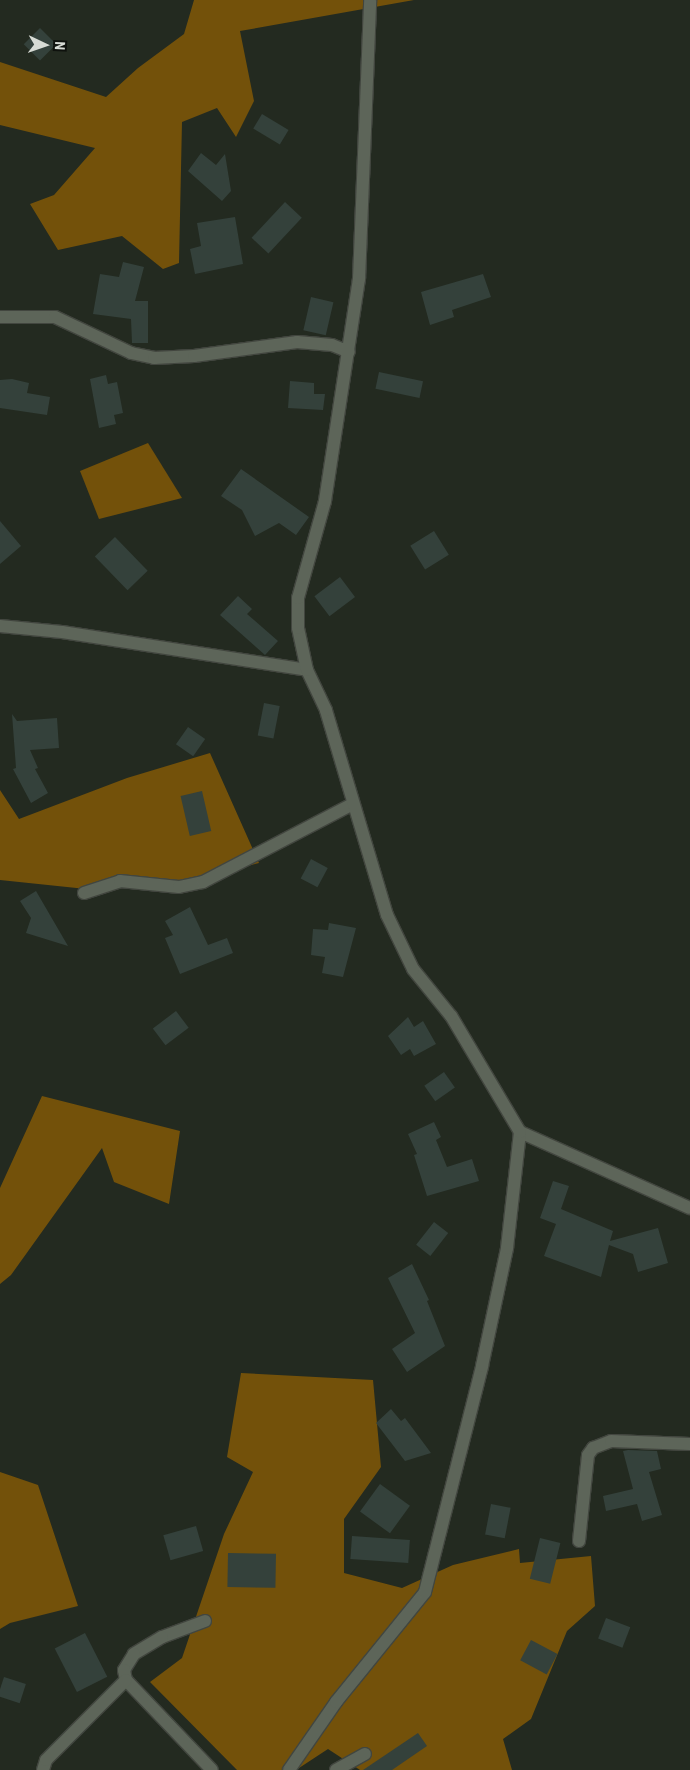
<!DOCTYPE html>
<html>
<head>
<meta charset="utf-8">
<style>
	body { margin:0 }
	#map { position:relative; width:690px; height:1770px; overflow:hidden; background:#232a20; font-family:"Roboto Condensed",sans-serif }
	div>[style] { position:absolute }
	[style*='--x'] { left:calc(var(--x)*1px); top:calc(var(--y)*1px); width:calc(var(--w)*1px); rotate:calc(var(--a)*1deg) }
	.forest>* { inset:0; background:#73510a }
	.building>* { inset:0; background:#34413b; transform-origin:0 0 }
	.roads { filter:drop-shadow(1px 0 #42463f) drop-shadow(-1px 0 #42463f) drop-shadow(0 1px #42463f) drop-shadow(0 -1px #42463f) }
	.street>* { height:12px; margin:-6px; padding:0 6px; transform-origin:6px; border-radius:6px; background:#5d6559 }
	span { translate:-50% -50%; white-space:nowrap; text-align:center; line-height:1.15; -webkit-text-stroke:4.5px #0e110d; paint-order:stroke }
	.north { position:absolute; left:20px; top:20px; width:50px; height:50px; -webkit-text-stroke:4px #0e110d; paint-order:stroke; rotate:93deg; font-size:14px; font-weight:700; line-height:20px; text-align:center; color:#d7dbd5 }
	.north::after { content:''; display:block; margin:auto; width:18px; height:22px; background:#d7dbd5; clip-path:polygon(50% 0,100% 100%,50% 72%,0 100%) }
</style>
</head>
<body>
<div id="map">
	<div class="forest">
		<div style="clip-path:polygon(194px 0,414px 0,240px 31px,254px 101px,236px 137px,217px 108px,182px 122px,179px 263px,163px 269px,122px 236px,58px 250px,30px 204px,54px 195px,95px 148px,0 125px,0 62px,106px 97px,138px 68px,184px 34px)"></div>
		<div style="clip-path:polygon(148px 443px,182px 498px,99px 519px,80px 471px)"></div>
		<div style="clip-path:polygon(210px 753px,259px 863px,176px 885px,120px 874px,86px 889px,0 880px,0 790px,19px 819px,127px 778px)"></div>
		<div style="clip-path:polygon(42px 1096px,180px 1131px,169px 1204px,114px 1182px,102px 1148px,11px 1275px,0 1284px,0 1188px)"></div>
		<div style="clip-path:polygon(241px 1373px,373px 1380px,381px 1467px,344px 1519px,344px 1573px,402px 1588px,453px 1565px,519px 1549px,520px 1563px,591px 1556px,595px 1606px,567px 1631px,531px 1719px,503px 1739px,512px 1770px,360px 1770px,328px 1749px,296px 1770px,237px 1770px,150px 1682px,182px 1658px,224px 1534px,253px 1472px,227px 1457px)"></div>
		<div style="clip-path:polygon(0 1472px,38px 1485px,78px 1606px,10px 1623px,0 1629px)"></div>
	</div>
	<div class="building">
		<div style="left:40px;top:28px;width:23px;height:23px;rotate:45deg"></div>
		<div style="left:262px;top:114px;width:31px;height:17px;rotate:31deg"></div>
		<div style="clip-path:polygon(201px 153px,216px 165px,225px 154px,231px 191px,222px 201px,188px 171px)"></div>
		<div style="left:285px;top:202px;width:23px;height:49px;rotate:43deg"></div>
		<div style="clip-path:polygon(235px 217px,243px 264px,195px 274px,190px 249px,201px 246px,197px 223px)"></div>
		<div style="clip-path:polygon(123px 262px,144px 267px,135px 301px,148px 301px,148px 343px,132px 343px,131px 319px,93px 314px,100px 274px,119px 277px)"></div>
		<div style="clip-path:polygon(483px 274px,491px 297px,452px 310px,454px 317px,430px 325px,421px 292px)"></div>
		<div style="left:311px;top:297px;width:23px;height:34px;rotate:13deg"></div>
		<div style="left:379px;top:372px;width:45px;height:17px;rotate:12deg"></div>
		<div style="clip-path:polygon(106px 375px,108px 384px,117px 382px,123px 413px,114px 415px,116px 424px,99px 428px,90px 379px)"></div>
		<div style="clip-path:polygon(12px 379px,29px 383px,27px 393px,50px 397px,47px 415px,0 408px,0 380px)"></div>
		<div style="clip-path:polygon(290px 381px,314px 383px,314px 394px,325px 394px,323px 410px,288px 408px)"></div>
		<div style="clip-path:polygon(241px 469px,309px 517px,296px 535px,279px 523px,255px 536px,242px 510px,221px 496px)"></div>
		<div style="clip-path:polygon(0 521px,21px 546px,0 564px)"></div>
		<div style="left:434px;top:531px;width:28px;height:28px;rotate:58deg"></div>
		<div style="left:115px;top:537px;width:47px;height:28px;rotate:46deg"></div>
		<div style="left:340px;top:577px;width:25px;height:32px;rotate:53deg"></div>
		<div style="clip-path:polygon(238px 596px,252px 609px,247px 614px,278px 641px,265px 655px,220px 615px)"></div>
		<div style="left:264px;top:703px;width:16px;height:33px;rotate:11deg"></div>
		<div style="clip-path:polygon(12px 714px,17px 721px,57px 718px,59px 748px,30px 750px,38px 768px,35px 769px,48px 793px,31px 803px,13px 769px,16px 768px)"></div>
		<div style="left:188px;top:727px;width:21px;height:21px;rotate:35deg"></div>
		<div style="left:202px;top:791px;width:41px;height:22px;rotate:77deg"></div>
		<div style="left:311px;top:859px;width:19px;height:22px;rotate:28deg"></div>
		<div style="clip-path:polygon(36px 891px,68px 946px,26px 933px,31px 918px,20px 901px)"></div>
		<div style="clip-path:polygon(190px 907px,208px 945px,227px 938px,233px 953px,180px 974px,165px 938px,173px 935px,165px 921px)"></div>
		<div style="clip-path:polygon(329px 923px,356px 928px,343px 977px,322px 973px,325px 957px,311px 955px,313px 929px,328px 930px)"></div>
		<div style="left:176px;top:1011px;width:21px;height:29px;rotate:53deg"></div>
		<div style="clip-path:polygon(408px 1017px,414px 1027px,423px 1021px,436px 1044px,414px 1056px,410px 1049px,401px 1055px,388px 1036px)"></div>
		<div style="left:444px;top:1072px;width:19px;height:24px;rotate:55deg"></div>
		<div style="clip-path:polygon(434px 1122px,441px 1137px,436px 1140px,447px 1167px,472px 1159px,479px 1181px,427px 1196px,414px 1155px,417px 1154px,408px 1134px)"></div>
		<div style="clip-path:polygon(553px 1181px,569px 1186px,561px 1209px,613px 1231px,610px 1241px,658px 1228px,668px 1263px,638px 1272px,633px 1254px,609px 1245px,601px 1277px,544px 1256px,556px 1224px,540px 1218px)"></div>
		<div style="left:434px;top:1222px;width:18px;height:29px;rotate:38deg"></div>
		<div style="clip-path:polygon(412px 1264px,429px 1300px,427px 1301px,445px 1346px,407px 1372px,392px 1349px,415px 1333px,388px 1278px)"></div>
		<div style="clip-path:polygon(391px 1409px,401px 1421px,405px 1418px,431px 1453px,405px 1461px,376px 1423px)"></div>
		<div style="clip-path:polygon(628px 1450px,657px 1451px,661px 1469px,649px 1472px,662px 1515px,642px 1521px,637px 1504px,606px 1511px,603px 1496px,633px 1489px,623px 1451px)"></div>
		<div style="left:380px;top:1484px;width:37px;height:34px;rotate:36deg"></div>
		<div style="left:491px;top:1504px;width:20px;height:31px;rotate:11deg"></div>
		<div style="left:196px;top:1526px;width:26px;height:34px;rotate:74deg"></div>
		<div style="left:352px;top:1536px;width:58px;height:23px;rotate:4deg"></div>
		<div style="left:540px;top:1538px;width:21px;height:42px;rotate:14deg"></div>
		<div style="left:228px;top:1553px;width:48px;height:34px;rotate:1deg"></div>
		<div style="left:606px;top:1618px;width:26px;height:22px;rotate:21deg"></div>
		<div style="left:85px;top:1633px;width:49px;height:34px;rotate:63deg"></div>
		<div style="left:531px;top:1640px;width:30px;height:23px;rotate:28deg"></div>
		<div style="left:4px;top:1677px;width:23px;height:20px;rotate:18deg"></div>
		<div style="clip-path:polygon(418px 1733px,427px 1746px,392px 1770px,363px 1770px)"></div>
	</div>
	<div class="roads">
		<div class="street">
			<div style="--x:0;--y:317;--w:55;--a:0"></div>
			<div style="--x:55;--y:317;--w:84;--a:25.3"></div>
			<div style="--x:131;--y:353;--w:24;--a:12"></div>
			<div style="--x:154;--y:358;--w:40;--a:-2.9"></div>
			<div style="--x:194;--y:356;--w:104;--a:-7.7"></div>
			<div style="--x:297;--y:342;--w:35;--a:5"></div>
			<div style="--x:332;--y:345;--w:18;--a:22"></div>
			<div style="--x:0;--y:626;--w:62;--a:5.5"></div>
			<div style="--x:62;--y:632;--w:248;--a:8.8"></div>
			<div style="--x:84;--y:893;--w:38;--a:-18"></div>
			<div style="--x:120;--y:881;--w:59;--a:5.8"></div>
			<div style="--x:179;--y:887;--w:25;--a:-12"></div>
			<div style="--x:203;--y:882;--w:169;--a:-27.5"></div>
			<div style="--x:520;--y:1132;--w:186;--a:24.1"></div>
			<div style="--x:579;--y:1541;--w:86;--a:-84"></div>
			<div style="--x:588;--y:1455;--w:9;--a:-54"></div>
			<div style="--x:593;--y:1448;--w:19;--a:-21"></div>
			<div style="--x:611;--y:1441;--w:79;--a:2.2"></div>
			<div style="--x:205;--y:1621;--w:46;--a:159.6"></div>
			<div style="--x:162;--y:1637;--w:33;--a:149"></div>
			<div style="--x:134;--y:1654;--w:19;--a:122"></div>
			<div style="--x:124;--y:1670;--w:10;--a:79"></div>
			<div style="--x:126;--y:1680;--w:124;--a:46.3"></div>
			<div style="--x:43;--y:1770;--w:10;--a:-73"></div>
			<div style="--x:46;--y:1760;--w:113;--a:-45"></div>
			<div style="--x:289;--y:1770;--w:83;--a:-55.3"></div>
			<div style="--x:336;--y:1702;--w:141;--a:-51"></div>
			<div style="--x:425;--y:1592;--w:233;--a:-75.8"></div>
			<div style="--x:482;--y:1366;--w:121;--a:-78"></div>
			<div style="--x:507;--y:1248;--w:117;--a:-83.6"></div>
			<div style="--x:520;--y:1132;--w:135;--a:-120.7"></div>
			<div style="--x:451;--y:1016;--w:60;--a:-129"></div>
			<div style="--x:413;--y:969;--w:60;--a:-115.7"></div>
			<div style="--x:387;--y:915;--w:214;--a:-106.6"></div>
			<div style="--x:326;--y:710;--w:44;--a:-115.4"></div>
			<div style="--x:307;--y:670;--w:43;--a:-102.1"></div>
			<div style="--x:298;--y:628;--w:30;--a:-90"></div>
			<div style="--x:298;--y:598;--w:101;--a:-74.4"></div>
			<div style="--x:325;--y:501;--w:225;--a:-81.3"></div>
			<div style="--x:359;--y:279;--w:279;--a:-87.7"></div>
			<div style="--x:336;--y:1770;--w:33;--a:-29"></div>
		</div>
	</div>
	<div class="north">N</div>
</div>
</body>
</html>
